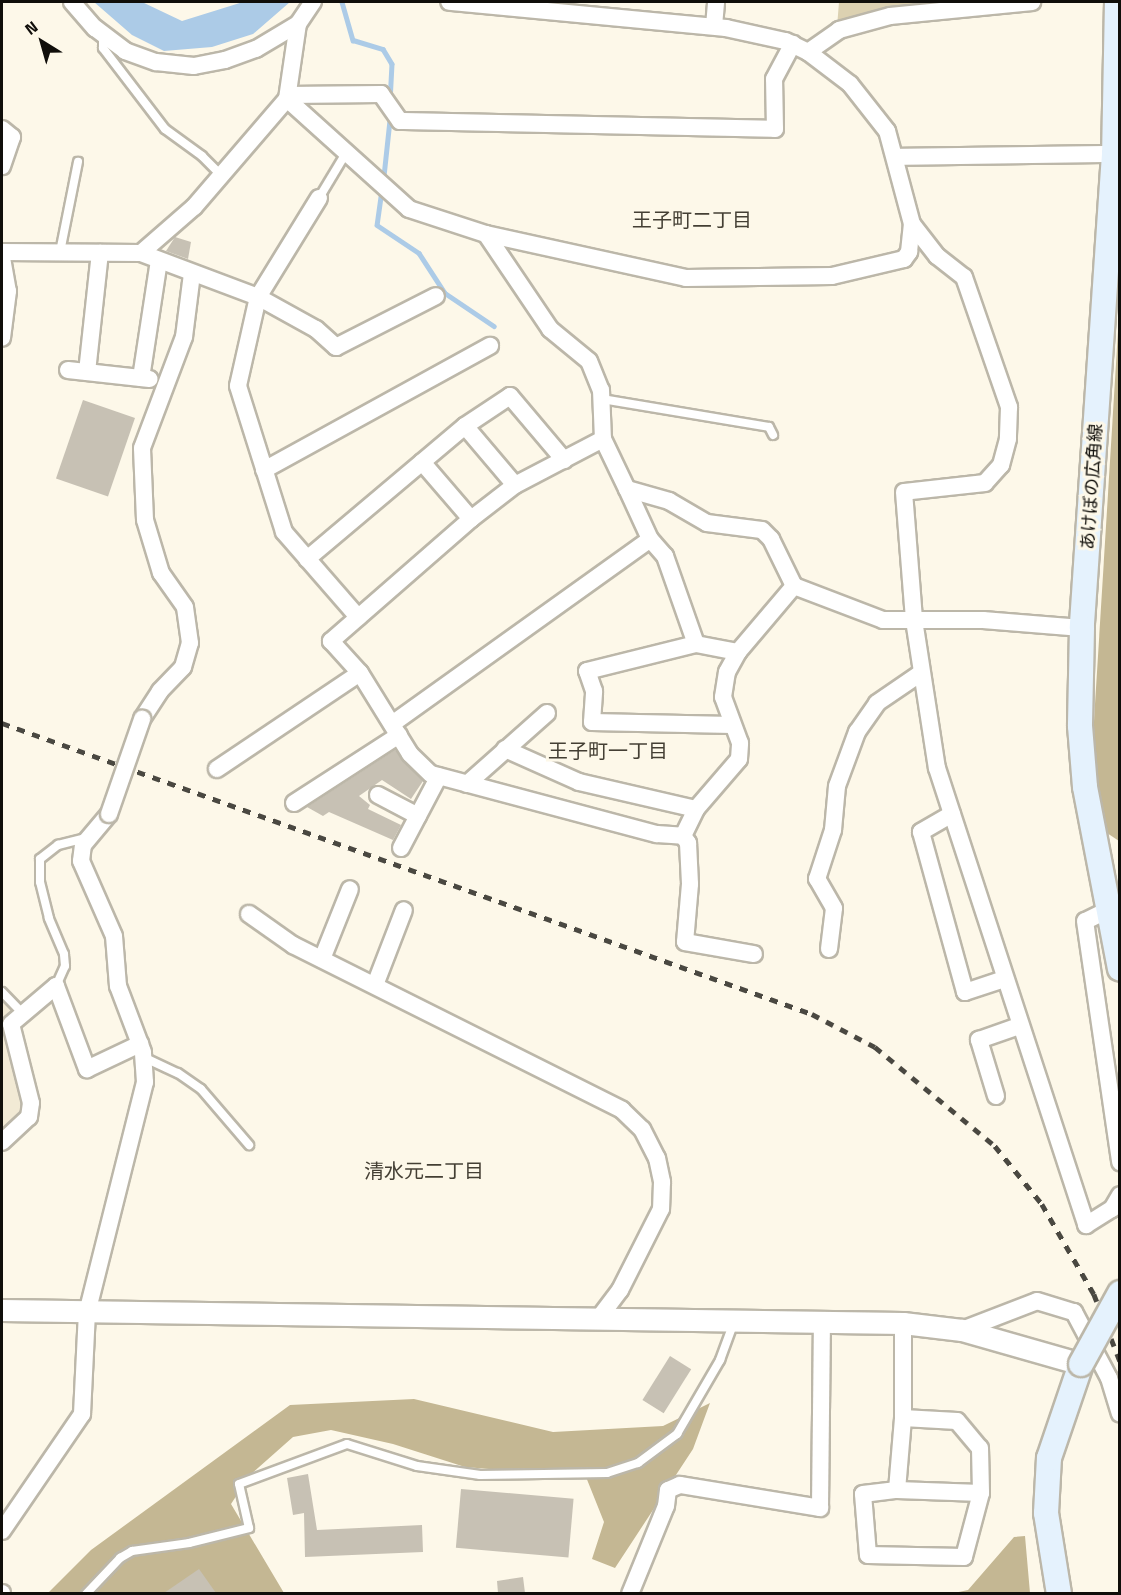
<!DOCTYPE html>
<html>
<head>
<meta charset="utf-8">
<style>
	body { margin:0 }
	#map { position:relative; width:1121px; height:1595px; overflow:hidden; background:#fdf8e9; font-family:"Titillium Web","Noto Sans JP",sans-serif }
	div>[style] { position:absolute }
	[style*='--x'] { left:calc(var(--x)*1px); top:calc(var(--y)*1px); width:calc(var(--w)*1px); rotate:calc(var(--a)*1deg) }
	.built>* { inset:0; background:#f2ead5 }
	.green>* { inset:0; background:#dcd1b1 }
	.forest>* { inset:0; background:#c4b793 }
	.water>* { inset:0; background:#accbe7 }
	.stream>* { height:4.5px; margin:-2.25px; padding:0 2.25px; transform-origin:2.25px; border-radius:2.25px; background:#accbe7 }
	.building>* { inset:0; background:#c7c1b4; transform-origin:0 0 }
	.roads { filter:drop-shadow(2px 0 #bcb7a9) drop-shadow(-2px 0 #bcb7a9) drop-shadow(0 2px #bcb7a9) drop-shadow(0 -2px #bcb7a9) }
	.service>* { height:8px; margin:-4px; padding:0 4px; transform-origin:4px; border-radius:4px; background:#fff }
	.minor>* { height:16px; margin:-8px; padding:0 8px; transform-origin:8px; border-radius:8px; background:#fff }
	.tertiary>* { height:21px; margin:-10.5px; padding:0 10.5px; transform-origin:10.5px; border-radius:10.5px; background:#fff }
	.secondary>* { height:24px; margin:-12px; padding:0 12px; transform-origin:12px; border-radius:12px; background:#e5f2fd }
	.rail>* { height:4.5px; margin-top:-2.25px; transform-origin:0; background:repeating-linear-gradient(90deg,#4a4841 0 8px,transparent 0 16px) }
	.bridges { filter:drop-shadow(2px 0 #bcb7a9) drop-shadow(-2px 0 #bcb7a9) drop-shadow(0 2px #bcb7a9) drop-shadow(0 -2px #bcb7a9) }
	.minor-bridge>* { height:16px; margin:-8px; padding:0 8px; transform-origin:8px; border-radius:8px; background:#fff }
	.secondary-bridge>* { height:24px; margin:-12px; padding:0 12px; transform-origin:12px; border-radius:12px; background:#e5f2fd }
	span { translate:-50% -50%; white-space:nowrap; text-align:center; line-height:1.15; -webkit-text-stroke:6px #fdf8e9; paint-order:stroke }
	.street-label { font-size:18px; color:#100e0a }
	.neighbourhood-label { font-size:20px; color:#443f34 }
	.frame { position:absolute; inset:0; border:3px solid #100e0a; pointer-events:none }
	.north { position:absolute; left:12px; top:12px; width:60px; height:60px; -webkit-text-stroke:4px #fdf8e9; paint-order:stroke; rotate:323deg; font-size:16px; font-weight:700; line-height:24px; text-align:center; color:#100e0a }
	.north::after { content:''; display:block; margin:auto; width:21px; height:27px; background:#100e0a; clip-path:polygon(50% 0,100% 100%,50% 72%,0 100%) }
</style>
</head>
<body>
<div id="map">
	<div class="built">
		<div style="clip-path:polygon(2px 997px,15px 1011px,3px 1022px,22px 1109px,18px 1118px,2px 1130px)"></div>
	</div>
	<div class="green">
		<div style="clip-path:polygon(839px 2px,952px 2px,880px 12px,837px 27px)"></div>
	</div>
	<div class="forest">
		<div style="clip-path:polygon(1119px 315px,1119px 841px,1098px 827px,1089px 802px)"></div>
		<div style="clip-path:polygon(414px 1399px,553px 1432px,663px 1426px,710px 1403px,693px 1449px,615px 1568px,592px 1559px,604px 1522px,586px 1477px,465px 1467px,393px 1444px,331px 1430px,293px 1437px,250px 1475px,231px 1504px,284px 1593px,47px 1594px,91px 1550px,290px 1405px)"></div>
		<div style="clip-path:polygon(1025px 1536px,1030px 1593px,954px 1593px,968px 1590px,1014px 1537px)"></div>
	</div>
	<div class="water">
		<div style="clip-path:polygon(94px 2px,142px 2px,182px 21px,243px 2px,290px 2px,253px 34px,212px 47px,164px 51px,132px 35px)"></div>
	</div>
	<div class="stream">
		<div style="--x:342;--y:2;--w:40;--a:74"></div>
		<div style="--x:353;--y:40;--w:31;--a:17"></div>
		<div style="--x:383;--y:49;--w:17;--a:59"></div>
		<div style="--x:392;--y:64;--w:34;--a:93"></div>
		<div style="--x:383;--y:181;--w:66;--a:-83.9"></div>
		<div style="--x:382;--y:190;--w:35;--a:98"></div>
		<div style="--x:377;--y:225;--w:50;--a:33.7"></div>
		<div style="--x:419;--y:253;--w:48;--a:57"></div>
		<div style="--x:445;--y:293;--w:59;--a:34"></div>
	</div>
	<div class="building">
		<div style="clip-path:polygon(175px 237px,191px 242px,188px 259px,166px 251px)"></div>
		<div style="left:83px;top:400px;width:55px;height:83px;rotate:19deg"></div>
		<div style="clip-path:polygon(395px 750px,423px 781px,411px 799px,382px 780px,359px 796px,370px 805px,368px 809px,401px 825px,393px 840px,329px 812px,323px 816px,307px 807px)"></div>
		<div style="left:670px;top:1356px;width:25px;height:52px;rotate:32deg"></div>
		<div style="clip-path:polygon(308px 1474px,317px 1530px,422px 1525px,423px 1552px,305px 1557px,304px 1513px,293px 1515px,287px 1478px)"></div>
		<div style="left:461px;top:1489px;width:113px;height:59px;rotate:5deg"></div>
		<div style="clip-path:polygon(199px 1569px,216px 1593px,164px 1593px)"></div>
		<div style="clip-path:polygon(523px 1577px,525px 1593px,498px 1593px,497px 1581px)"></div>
	</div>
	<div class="roads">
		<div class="service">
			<div style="--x:103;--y:35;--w:13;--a:90"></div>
			<div style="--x:103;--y:48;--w:102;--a:52.6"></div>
			<div style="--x:165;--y:129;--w:46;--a:36.1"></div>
			<div style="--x:202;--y:156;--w:28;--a:45"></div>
			<div style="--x:319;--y:198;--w:52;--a:-59"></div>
			<div style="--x:60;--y:252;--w:92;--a:-78.7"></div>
			<div style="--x:602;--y:399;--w:169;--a:9.5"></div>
			<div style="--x:769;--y:427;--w:9;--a:63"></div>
			<div style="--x:56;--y:986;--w:22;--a:-66"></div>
			<div style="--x:65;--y:966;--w:12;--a:-95"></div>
			<div style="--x:64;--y:954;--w:39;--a:-113"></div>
			<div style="--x:49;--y:918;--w:37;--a:-104"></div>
			<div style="--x:40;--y:882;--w:23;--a:-90"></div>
			<div style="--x:40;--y:859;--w:23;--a:-38"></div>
			<div style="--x:58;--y:845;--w:30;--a:-14"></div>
			<div style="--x:2;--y:992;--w:30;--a:46"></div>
			<div style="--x:143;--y:1057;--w:38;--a:25"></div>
			<div style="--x:178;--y:1073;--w:28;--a:35"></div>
			<div style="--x:201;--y:1089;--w:74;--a:49.4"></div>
			<div style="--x:86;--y:1594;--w:50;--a:-46.6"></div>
			<div style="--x:120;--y:1558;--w:14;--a:-30"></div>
			<div style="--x:132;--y:1551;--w:58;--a:-8"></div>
			<div style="--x:189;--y:1543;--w:62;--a:-14"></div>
			<div style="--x:249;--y:1528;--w:45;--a:-102.8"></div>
			<div style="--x:239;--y:1484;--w:115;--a:-20.3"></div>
			<div style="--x:347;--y:1444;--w:73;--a:17.4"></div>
			<div style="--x:417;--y:1466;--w:64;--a:8.1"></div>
			<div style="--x:480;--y:1475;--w:127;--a:-0.9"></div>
			<div style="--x:607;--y:1473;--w:33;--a:-18"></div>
			<div style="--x:638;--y:1463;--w:49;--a:-36.6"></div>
			<div style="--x:677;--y:1434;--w:86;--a:-59.8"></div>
			<div style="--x:720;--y:1360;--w:40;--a:-69.8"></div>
		</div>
		<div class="minor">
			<div style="--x:72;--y:2;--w:35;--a:49"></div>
			<div style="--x:95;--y:28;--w:38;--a:37"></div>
			<div style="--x:125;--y:51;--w:33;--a:20"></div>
			<div style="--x:156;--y:62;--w:38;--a:6"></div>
			<div style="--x:194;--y:66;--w:32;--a:-11"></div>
			<div style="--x:225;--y:60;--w:33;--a:-20"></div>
			<div style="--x:256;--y:49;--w:49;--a:-30.8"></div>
			<div style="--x:714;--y:26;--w:24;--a:-85"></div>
			<div style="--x:808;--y:52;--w:38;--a:-35"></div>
			<div style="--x:839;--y:30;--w:53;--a:-15.4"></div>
			<div style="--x:890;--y:16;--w:143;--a:-5.6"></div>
			<div style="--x:288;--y:95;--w:93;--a:-0.6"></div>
			<div style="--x:381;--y:94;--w:33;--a:55"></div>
			<div style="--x:400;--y:121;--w:375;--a:1.2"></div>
			<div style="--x:775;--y:129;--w:50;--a:-91.1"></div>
			<div style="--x:774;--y:79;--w:40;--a:-62"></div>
			<div style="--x:287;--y:99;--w:164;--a:42"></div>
			<div style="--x:409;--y:209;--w:81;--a:18"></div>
			<div style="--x:486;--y:234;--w:205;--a:12.4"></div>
			<div style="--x:686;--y:278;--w:146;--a:-0.8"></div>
			<div style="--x:832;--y:276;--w:74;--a:-13.3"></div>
			<div style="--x:904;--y:259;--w:9;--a:-54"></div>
			<div style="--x:909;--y:252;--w:28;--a:-84"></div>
			<div style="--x:912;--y:224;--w:96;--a:-105"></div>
			<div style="--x:887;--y:131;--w:60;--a:-128.2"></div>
			<div style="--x:850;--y:84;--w:53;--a:-142.7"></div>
			<div style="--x:808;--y:52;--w:25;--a:-154"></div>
			<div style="--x:785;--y:41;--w:60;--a:-167.6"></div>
			<div style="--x:726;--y:28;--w:278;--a:-174.6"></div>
			<div style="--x:2;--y:129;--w:13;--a:39"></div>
			<div style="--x:12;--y:137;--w:31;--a:109"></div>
			<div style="--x:896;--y:157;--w:218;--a:-0.8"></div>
			<div style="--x:319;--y:198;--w:116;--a:121.6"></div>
			<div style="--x:258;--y:297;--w:91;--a:102.7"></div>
			<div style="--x:238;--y:386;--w:153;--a:72.5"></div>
			<div style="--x:284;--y:532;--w:113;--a:49"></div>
			<div style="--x:912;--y:224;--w:41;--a:52"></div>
			<div style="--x:937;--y:256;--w:34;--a:38"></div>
			<div style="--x:964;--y:277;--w:138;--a:70.9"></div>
			<div style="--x:1009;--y:407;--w:32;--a:92"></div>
			<div style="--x:1008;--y:439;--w:27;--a:105"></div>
			<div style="--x:1001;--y:465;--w:24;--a:132"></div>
			<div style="--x:985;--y:483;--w:81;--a:173.7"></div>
			<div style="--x:904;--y:492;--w:128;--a:85.5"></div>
			<div style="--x:914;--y:620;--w:150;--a:81.2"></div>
			<div style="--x:937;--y:768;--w:481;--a:71.9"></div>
			<div style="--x:1086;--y:1225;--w:31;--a:-32"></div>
			<div style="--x:1112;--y:1209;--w:16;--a:-60"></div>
			<div style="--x:486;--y:234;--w:115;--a:56"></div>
			<div style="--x:550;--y:329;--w:50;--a:39.4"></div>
			<div style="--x:589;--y:361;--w:31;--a:68"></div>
			<div style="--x:601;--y:390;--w:49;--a:87.7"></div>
			<div style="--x:603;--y:439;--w:55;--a:64.4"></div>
			<div style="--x:627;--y:489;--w:44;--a:15.9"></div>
			<div style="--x:669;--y:501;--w:44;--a:30.1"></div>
			<div style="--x:707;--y:523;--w:55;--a:7.3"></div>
			<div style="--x:762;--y:530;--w:13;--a:45"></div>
			<div style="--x:771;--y:539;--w:52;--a:63.9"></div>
			<div style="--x:794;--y:586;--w:95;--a:20.9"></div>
			<div style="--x:883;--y:620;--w:100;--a:0"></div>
			<div style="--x:983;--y:620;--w:99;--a:4.6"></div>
			<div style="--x:2;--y:252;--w:139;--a:0.4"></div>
			<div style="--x:141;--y:253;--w:125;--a:20.6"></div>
			<div style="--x:258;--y:297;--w:66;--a:28.9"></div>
			<div style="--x:316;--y:329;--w:27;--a:42"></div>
			<div style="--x:336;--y:347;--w:112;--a:-27"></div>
			<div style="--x:141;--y:253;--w:70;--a:-41"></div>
			<div style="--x:194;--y:207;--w:143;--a:-49.3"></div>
			<div style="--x:287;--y:99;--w:76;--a:-81.7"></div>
			<div style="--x:298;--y:24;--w:27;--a:-56"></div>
			<div style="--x:2;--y:258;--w:34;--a:80"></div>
			<div style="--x:8;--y:291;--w:47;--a:97.3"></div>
			<div style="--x:68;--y:370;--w:82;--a:6.3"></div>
			<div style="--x:87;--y:372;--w:120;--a:-83.8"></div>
			<div style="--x:141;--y:378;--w:119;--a:-81.3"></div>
			<div style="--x:465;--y:426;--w:54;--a:-33.7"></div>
			<div style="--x:510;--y:396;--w:84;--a:49.8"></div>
			<div style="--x:603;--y:439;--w:99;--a:152.4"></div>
			<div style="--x:515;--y:485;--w:56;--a:142.3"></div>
			<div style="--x:471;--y:519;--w:186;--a:138.9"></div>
			<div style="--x:331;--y:641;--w:43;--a:47.8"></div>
			<div style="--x:360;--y:673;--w:95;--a:58.3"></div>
			<div style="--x:410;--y:754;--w:29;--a:44"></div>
			<div style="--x:431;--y:774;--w:234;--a:14.9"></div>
			<div style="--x:657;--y:834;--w:26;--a:4"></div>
			<div style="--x:422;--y:462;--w:75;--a:49.3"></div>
			<div style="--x:264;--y:470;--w:258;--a:-28.8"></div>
			<div style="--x:627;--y:489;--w:55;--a:65.3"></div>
			<div style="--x:650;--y:539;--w:23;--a:49"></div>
			<div style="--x:665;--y:556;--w:93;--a:70.6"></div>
			<div style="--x:307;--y:559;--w:207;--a:-40.1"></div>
			<div style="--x:465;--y:426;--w:77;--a:49.7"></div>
			<div style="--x:142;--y:719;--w:33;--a:-57"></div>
			<div style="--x:160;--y:691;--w:33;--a:-46"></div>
			<div style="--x:183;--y:667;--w:25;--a:-74"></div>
			<div style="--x:190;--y:643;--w:36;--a:-98"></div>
			<div style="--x:185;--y:607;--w:42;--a:-125.2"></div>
			<div style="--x:161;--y:573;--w:55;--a:-106.8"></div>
			<div style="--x:145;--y:520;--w:72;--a:-92.4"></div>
			<div style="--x:142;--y:448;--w:119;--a:-69.3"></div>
			<div style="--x:184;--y:337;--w:64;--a:-82.8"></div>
			<div style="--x:392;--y:724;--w:317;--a:-35.6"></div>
			<div style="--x:732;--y:725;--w:140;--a:-178.8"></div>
			<div style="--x:592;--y:722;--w:31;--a:-86"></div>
			<div style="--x:594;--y:691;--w:21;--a:-109"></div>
			<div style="--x:587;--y:671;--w:112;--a:-13.9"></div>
			<div style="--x:696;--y:644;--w:43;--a:10.8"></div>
			<div style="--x:505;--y:749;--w:81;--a:24"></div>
			<div style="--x:579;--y:782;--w:120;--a:13"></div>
			<div style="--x:217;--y:769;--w:172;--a:-33.9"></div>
			<div style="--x:467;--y:784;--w:107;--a:-41.6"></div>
			<div style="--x:378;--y:795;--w:45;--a:27.7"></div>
			<div style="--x:294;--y:803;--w:125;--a:-32.9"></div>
			<div style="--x:952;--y:814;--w:36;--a:150"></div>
			<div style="--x:921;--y:832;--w:166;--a:74.6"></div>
			<div style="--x:965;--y:992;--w:41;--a:-18.4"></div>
			<div style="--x:683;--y:836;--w:30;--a:-64"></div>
			<div style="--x:696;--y:809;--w:66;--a:-49.3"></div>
			<div style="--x:739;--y:759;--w:16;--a:-86"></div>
			<div style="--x:740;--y:743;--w:49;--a:-110.3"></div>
			<div style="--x:723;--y:697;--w:25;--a:-81"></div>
			<div style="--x:727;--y:672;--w:23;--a:-61"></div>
			<div style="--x:738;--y:652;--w:87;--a:-49.7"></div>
			<div style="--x:683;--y:836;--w:9;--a:54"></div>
			<div style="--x:688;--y:843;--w:41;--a:87.2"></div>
			<div style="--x:690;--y:884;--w:58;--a:94.9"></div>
			<div style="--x:685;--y:942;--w:70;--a:9.9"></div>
			<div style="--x:401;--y:848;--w:81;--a:-62.2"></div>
			<div style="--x:1108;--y:910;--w:25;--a:154"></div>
			<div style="--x:1085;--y:921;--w:244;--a:81.7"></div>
			<div style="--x:249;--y:914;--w:54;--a:35.2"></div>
			<div style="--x:293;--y:945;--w:368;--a:26.6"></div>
			<div style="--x:622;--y:1110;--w:28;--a:44"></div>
			<div style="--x:642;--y:1129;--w:33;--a:63"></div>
			<div style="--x:657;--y:1158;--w:25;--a:78"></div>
			<div style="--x:662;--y:1182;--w:27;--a:92"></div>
			<div style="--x:661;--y:1209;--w:91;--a:116.8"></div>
			<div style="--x:620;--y:1290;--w:38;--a:127"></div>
			<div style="--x:829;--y:949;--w:41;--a:-83"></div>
			<div style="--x:834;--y:908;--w:34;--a:-120"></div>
			<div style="--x:817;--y:879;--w:52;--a:-71.9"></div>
			<div style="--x:833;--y:830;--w:44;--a:-84.8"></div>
			<div style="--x:837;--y:786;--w:58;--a:-69.7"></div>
			<div style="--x:857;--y:732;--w:35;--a:-55"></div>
			<div style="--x:877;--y:703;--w:53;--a:-34.3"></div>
			<div style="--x:322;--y:959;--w:75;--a:-68.2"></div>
			<div style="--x:375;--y:985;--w:80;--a:-68.9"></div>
			<div style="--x:996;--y:1096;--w:59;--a:-106.9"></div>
			<div style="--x:979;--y:1040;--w:42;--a:-19.3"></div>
			<div style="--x:2;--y:1142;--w:37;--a:-43"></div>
			<div style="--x:29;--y:1117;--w:14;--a:-82"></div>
			<div style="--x:31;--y:1103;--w:81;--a:-104.2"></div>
			<div style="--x:11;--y:1024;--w:59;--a:-40.2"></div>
			<div style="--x:56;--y:986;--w:89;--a:69.5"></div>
			<div style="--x:87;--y:1069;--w:59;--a:-25.3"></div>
			<div style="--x:962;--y:1330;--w:80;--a:-21.1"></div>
			<div style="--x:1037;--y:1301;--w:39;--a:17"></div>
			<div style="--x:1074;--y:1312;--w:75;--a:62.1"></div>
			<div style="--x:1109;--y:1378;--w:37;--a:73"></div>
			<div style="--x:903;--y:1418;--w:54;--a:3.2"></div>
			<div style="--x:957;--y:1421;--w:35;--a:50"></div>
			<div style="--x:980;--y:1448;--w:45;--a:88.7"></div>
			<div style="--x:981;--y:1493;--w:66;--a:104.9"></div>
			<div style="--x:964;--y:1557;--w:96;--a:-178.8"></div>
			<div style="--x:868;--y:1555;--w:61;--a:-94.7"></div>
			<div style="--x:863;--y:1494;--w:34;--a:-7"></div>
			<div style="--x:897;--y:1490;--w:72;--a:-85.2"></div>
			<div style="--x:903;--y:1418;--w:95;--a:-90"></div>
			<div style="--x:897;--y:1490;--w:84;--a:2"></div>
			<div style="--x:2;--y:1531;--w:142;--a:-55.6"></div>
			<div style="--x:82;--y:1414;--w:101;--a:-87.2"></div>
			<div style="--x:87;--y:1313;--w:238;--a:-75.9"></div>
			<div style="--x:145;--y:1082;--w:30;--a:-94"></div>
			<div style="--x:143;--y:1052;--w:71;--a:-110.7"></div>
			<div style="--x:118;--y:986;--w:50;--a:-94.6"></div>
			<div style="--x:114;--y:936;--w:82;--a:-113.7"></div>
			<div style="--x:81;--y:861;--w:16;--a:-83"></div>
			<div style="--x:83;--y:845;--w:40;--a:-50"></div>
			<div style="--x:2;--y:1593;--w:1;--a:90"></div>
			<div style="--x:630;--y:1594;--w:95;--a:-67.8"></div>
			<div style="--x:666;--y:1506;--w:16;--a:-83"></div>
			<div style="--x:668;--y:1490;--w:13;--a:-23"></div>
			<div style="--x:680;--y:1485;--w:142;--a:9.3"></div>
			<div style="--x:820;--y:1508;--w:186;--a:-89.4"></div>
		</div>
		<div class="tertiary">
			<div style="--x:2;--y:1310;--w:901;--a:0.83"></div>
			<div style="--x:903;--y:1323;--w:59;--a:6.8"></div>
			<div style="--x:962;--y:1330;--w:124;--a:15.9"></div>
		</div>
		<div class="secondary">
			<div style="--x:1117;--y:2;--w:152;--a:91.1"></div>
			<div style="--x:1114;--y:154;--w:475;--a:93.9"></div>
			<div style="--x:1082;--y:628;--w:98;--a:91.2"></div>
			<div style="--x:1080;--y:726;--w:61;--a:85.3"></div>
			<div style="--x:1085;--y:787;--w:185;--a:79.1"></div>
			<div style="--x:1059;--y:1594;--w:82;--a:-99.1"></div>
			<div style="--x:1046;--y:1513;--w:55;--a:-86.9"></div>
			<div style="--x:1049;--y:1458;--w:99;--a:-71.2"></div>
		</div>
	</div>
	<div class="rail">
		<div style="--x:2;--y:723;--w:861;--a:19.76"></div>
		<div style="--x:812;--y:1014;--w:71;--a:27.6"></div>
		<div style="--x:875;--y:1047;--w:156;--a:39.5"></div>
		<div style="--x:995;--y:1146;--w:75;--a:51"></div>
		<div style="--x:1042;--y:1204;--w:104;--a:60"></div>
		<div style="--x:1094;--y:1294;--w:72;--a:68.8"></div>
	</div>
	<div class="bridges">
		<div class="minor-bridge">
			<div style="--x:109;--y:814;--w:101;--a:-70.8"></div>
		</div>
		<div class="secondary-bridge">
			<div style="--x:1081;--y:1364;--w:81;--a:-61.2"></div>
		</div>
	</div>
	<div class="street-label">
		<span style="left:1092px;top:487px;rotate:-86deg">あけぼの広角線</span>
	</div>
	<div class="neighbourhood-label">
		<span style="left:692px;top:219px">王子町二丁目</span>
		<span style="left:608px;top:750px">王子町一丁目</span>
		<span style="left:424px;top:1170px">清水元二丁目</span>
	</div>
	<div class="frame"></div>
	<div class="north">N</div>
</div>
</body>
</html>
